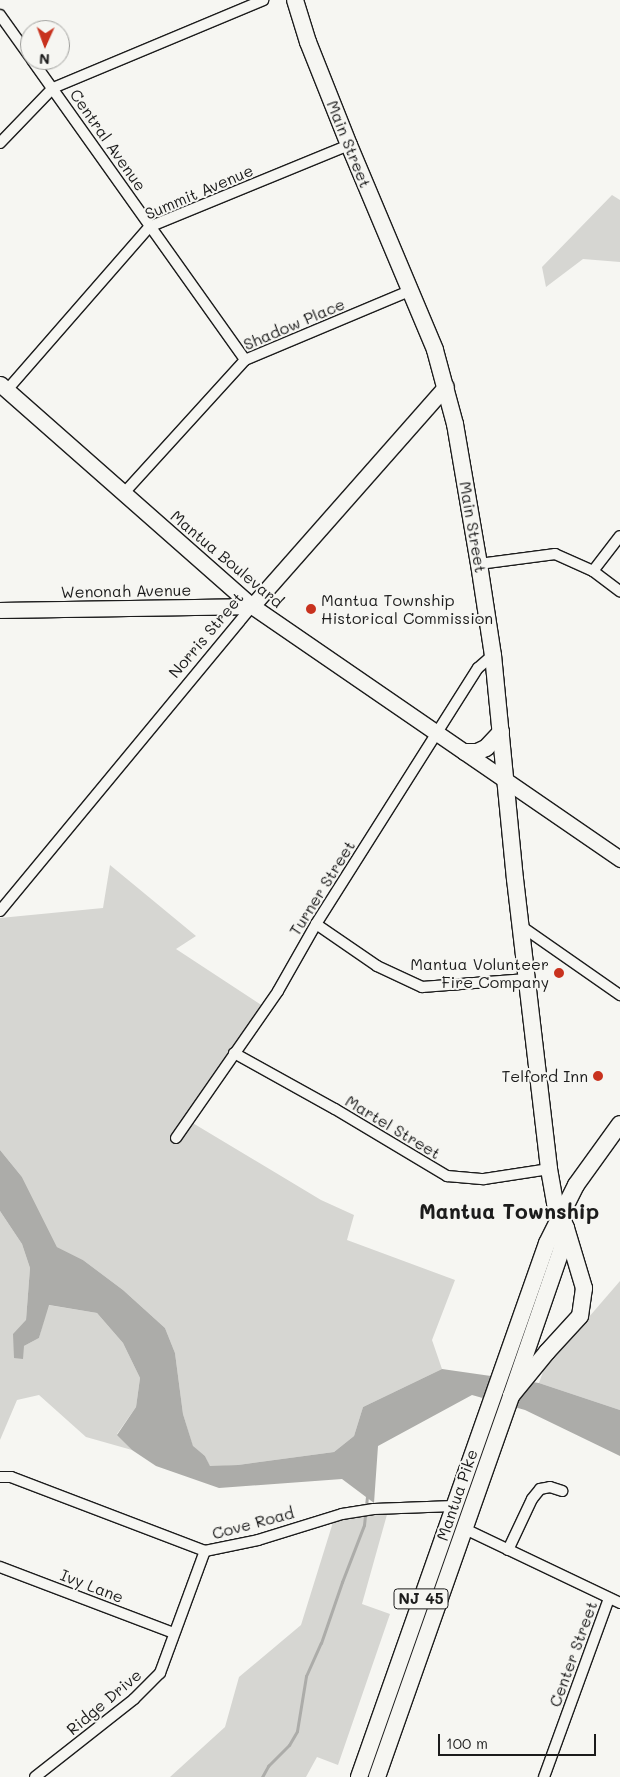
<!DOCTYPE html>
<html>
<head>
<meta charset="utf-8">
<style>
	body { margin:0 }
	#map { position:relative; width:620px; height:1777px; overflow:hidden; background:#f6f6f2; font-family:Mali,sans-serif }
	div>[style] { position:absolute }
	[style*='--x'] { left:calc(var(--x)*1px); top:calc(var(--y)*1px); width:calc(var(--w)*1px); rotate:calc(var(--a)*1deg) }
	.green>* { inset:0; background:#d6d6d2 }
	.water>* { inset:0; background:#acaca9 }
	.stream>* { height:3px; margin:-1.5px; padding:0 1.5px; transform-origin:1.5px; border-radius:1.5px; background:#acaca9 }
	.roads { filter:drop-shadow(1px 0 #1c1c1c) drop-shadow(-1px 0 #1c1c1c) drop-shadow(0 1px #1c1c1c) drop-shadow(0 -1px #1c1c1c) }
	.street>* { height:10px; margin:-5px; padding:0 5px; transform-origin:5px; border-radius:5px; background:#f6f6f2 }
	.secondary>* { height:15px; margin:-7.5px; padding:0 7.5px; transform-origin:7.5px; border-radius:7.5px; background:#f6f6f2 }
	.primary>* { height:16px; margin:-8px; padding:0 8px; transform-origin:8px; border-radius:8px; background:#f6f6f2 }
	.dots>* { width:14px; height:14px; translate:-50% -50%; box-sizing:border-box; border:2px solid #f6f6f2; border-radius:50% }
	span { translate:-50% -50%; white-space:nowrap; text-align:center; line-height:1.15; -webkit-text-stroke:4px #f6f6f2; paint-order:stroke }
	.shield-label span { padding:1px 4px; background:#f6f6f2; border:1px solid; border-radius:4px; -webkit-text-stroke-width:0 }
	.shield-label { font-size:15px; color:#1c1c1c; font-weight:700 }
	.street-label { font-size:16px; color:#1c1c1c }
	.poi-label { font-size:16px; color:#1c1c1c }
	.left { translate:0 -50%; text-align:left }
	.right { translate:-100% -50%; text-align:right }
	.district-label { font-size:21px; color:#1c1c1c; font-weight:700 }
	.north { position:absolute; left:20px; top:20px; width:50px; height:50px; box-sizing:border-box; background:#f6f6f2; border:1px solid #9f9f9c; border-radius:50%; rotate:182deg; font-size:14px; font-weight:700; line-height:20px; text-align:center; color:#1c1c1c }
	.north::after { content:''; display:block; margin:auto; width:18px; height:22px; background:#c8321e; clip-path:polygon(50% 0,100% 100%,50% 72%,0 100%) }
	.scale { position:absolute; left:438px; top:1734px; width:158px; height:22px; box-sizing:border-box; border:2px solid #1c1c1c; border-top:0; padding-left:6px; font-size:15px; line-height:18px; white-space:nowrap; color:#1c1c1c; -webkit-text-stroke:4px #f6f6f2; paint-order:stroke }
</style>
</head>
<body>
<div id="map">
	<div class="green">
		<div style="clip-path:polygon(612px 195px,620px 200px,620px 262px,583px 259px,546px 287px,542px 267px)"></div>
		<div style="clip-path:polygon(110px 865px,196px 936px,176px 949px,266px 1008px,191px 1122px,321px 1200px,354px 1215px,347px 1240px,455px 1280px,432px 1340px,442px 1369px,363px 1407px,354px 1436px,334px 1452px,238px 1465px,210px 1467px,205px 1456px,193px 1447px,183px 1414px,175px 1353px,165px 1328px,123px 1290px,83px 1260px,57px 1247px,22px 1177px,0 1150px,0 918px,103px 908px)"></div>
		<div style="clip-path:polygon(0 1211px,22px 1244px,30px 1268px,24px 1346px,39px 1338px,48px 1305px,97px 1313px,123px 1343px,140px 1378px,136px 1407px,117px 1434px,132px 1450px,86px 1437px,39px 1395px,17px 1400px,0 1440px)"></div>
		<div style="clip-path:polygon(620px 1281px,620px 1410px,539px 1383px,544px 1369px)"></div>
		<div style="clip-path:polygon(388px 1511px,362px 1604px,390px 1614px,338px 1765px,317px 1757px,306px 1777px,170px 1777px,225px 1727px,239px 1677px,301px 1625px,334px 1519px)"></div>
	</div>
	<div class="water">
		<div style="clip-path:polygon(0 1150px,22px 1177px,57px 1247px,83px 1260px,123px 1290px,165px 1328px,175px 1353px,183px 1414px,193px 1446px,205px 1456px,210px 1466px,238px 1465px,334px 1452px,354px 1436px,363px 1407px,442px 1369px,539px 1383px,620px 1410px,620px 1456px,525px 1410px,472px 1395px,378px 1446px,374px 1503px,342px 1479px,219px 1488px,156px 1466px,132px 1450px,117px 1435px,136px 1407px,140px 1378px,123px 1343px,97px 1313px,49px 1305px,39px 1338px,24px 1346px,23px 1359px,14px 1358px,13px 1334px,26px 1320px,30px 1268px,22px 1244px,0 1211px)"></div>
	</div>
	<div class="stream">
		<div style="--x:262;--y:1777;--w:13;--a:-61"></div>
		<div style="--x:268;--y:1766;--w:30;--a:-45"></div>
		<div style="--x:289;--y:1745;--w:16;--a:-60"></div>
		<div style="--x:297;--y:1731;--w:56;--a:-80.7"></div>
		<div style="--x:306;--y:1676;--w:36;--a:-66"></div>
		<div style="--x:321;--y:1643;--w:65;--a:-71"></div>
		<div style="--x:342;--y:1582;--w:61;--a:-68.9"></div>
		<div style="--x:364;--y:1525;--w:30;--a:-84"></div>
	</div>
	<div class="roads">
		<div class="street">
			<div style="--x:0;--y:15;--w:52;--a:54.5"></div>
			<div style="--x:32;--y:60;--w:368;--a:54.6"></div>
			<div style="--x:0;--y:143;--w:76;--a:-46.1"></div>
			<div style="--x:53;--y:88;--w:228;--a:-22.7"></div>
			<div style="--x:7;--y:390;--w:216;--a:-48.9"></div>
			<div style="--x:149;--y:227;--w:216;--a:-22.3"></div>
			<div style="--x:124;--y:493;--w:180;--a:-47.7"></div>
			<div style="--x:245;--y:360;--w:178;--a:-22.8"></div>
			<div style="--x:479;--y:564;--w:77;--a:-7.5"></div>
			<div style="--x:555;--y:554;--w:42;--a:24.1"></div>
			<div style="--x:593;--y:571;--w:34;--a:37"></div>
			<div style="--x:593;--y:571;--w:44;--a:-52.4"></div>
			<div style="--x:0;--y:911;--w:396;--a:-50.4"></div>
			<div style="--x:316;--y:924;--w:74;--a:34.5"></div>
			<div style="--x:377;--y:966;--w:50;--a:25"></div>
			<div style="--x:422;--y:987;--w:105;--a:-4.4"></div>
			<div style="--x:521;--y:926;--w:121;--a:34.9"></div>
			<div style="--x:234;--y:1053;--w:115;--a:29"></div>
			<div style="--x:335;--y:1109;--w:131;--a:30.9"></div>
			<div style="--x:447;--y:1176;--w:37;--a:5"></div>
			<div style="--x:484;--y:1179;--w:66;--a:-8.7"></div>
			<div style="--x:176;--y:1138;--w:179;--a:-55.2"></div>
			<div style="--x:278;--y:991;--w:77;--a:-60.4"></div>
			<div style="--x:316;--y:924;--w:303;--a:-57.7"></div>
			<div style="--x:478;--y:668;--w:20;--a:-41"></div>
			<div style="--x:0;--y:1477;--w:11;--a:0"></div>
			<div style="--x:11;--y:1477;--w:208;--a:20.9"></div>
			<div style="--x:205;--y:1551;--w:54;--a:-11.7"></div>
			<div style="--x:258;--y:1540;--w:88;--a:-17.2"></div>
			<div style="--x:342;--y:1514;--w:32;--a:-9"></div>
			<div style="--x:374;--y:1509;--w:80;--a:-2.1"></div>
			<div style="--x:465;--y:1529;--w:172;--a:25.5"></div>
			<div style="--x:508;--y:1550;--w:56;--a:-64.8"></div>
			<div style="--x:532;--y:1499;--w:13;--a:-51"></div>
			<div style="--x:540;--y:1489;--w:10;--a:-11"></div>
			<div style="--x:550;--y:1487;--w:13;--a:18"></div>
			<div style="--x:0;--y:1567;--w:186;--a:20.8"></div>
			<div style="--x:35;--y:1777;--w:126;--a:-38.2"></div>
			<div style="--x:134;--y:1699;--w:37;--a:-45"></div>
			<div style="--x:160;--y:1673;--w:130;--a:-69.8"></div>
			<div style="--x:544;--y:1777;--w:190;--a:-70"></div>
		</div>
		<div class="secondary">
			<div style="--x:0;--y:384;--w:336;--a:41.4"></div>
			<div style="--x:252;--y:606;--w:447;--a:34.5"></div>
			<div style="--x:252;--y:606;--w:293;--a:-48.6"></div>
			<div style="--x:0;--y:610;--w:252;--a:-0.9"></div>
		</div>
		<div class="primary">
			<div style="--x:295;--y:0;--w:44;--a:72.8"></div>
			<div style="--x:308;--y:42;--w:111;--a:68.3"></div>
			<div style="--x:349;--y:145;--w:222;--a:67.2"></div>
			<div style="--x:435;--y:350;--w:77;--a:74.9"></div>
			<div style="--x:455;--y:424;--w:142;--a:80.3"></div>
			<div style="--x:479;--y:564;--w:92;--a:81.3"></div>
			<div style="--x:493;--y:655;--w:225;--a:84.4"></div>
			<div style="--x:515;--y:879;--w:292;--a:83.3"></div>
			<div style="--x:549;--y:1169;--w:35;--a:80"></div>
			<div style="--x:555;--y:1203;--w:27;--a:66"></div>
			<div style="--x:566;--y:1228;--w:63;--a:73.3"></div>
			<div style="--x:584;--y:1288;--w:28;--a:98"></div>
			<div style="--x:580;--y:1316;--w:49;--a:132.5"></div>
			<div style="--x:547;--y:1352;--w:57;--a:129.3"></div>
			<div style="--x:465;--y:752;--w:12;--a:0"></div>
			<div style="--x:477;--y:752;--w:10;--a:-24"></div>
			<div style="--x:486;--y:748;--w:22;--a:-47"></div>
			<div style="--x:359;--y:1777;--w:566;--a:-70.6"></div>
			<div style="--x:547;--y:1243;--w:65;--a:-63.4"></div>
			<div style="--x:576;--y:1185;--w:75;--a:-54.2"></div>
			<div style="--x:377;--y:1777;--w:404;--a:-70.6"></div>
			<div style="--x:511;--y:1396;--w:153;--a:-71"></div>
			<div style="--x:561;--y:1251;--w:23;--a:-77"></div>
		</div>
	</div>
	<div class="dots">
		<div style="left:311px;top:609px;background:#c8321e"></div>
		<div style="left:559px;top:973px;background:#c8321e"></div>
		<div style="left:598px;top:1076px;background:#c8321e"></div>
	</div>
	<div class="shield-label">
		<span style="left:421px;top:1599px">NJ 45</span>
	</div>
	<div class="street-label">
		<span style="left:108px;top:140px;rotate:55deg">Central Avenue</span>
		<span style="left:349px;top:144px;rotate:68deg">Main Street</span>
		<span style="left:199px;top:192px;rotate:-23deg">Summit Avenue</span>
		<span style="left:294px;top:324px;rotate:-23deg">Shadow Place</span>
		<span style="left:473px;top:527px;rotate:80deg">Main Street</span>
		<span style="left:227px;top:559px;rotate:40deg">Mantua Boulevard</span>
		<span style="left:126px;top:591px;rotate:-1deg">Wenonah Avenue</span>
		<span style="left:206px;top:635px;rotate:-50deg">Norris Street</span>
		<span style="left:322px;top:888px;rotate:-58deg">Turner Street</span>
		<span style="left:393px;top:1127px;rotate:31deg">Martel Street</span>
		<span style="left:457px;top:1495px;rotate:-71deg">Mantua Pike</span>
		<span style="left:253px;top:1523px;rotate:-15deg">Cove Road</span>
		<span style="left:92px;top:1586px;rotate:21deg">Ivy Lane</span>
		<span style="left:573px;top:1654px;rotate:-70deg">Center Street</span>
		<span style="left:104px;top:1702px;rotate:-40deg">Ridge Drive</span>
	</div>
	<div class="poi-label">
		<span class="left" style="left:321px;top:609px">Mantua Township<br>Historical Commission</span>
		<span class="right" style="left:549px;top:973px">Mantua Volunteer<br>Fire Company</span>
		<span class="right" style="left:588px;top:1076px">Telford Inn</span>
	</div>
	<div class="district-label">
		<span style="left:509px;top:1211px">Mantua Township</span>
	</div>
	<div class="north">N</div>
	<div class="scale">100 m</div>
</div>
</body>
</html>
